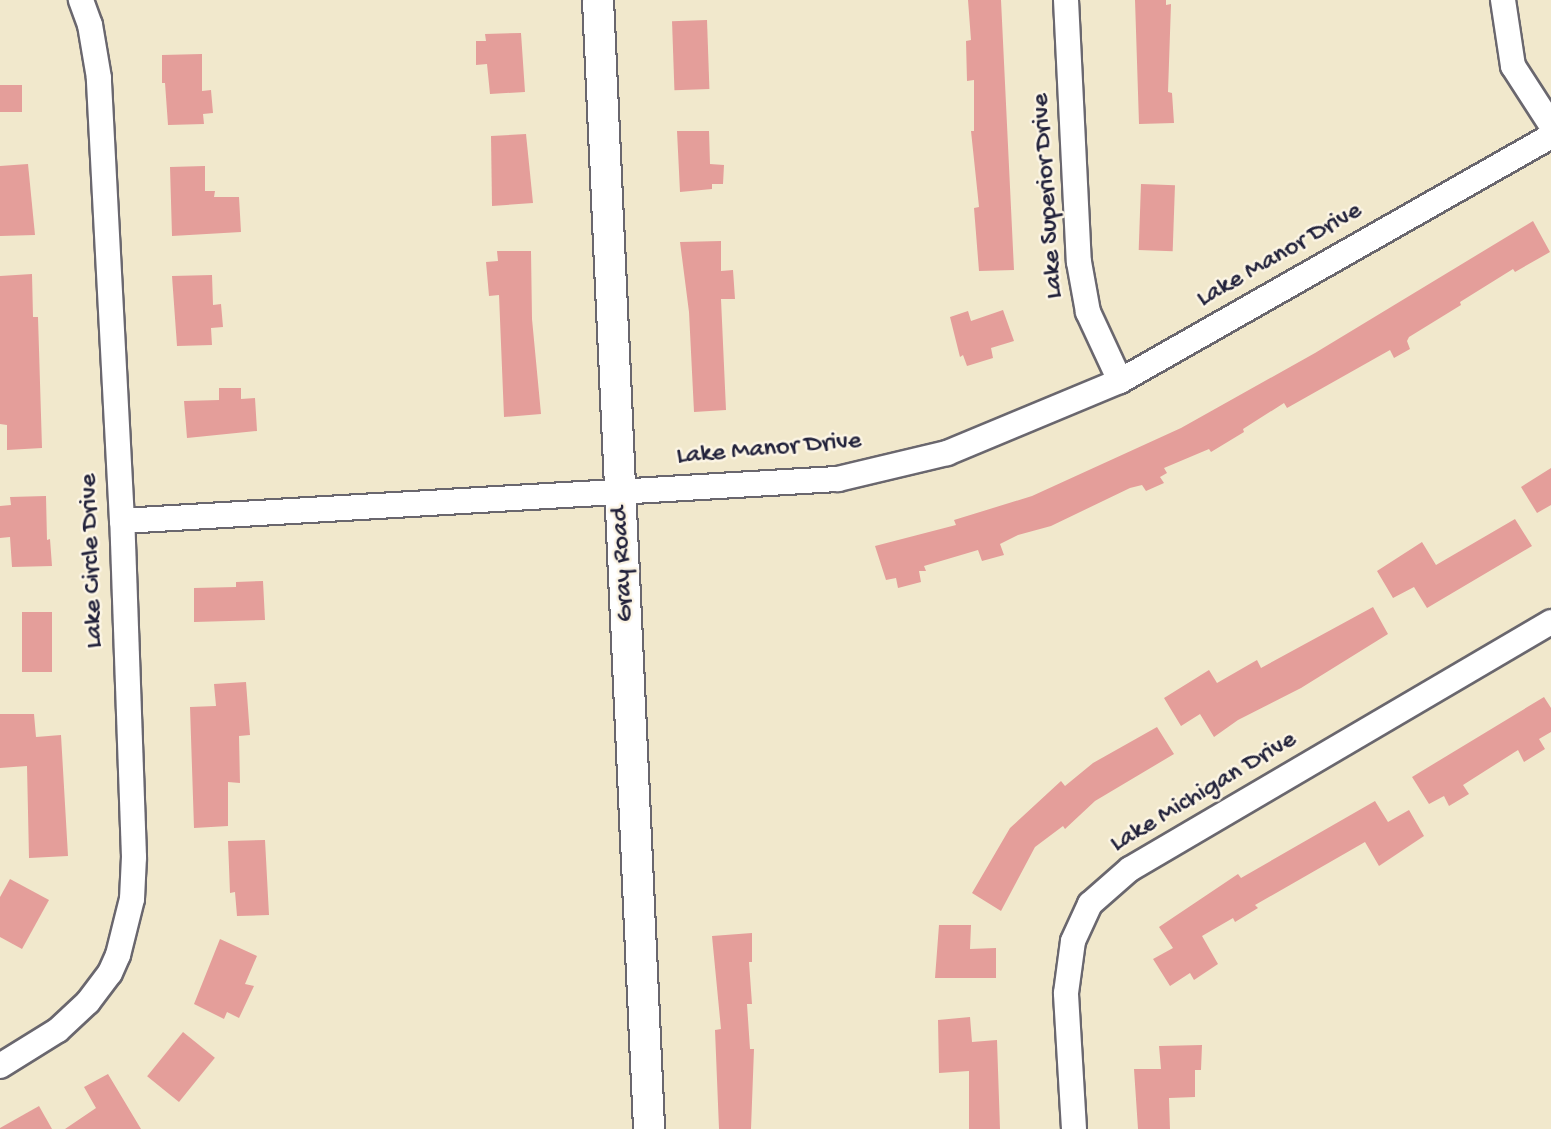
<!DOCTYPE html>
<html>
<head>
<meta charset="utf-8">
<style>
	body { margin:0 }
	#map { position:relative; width:1551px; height:1129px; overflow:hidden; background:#f1e8cc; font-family:"Gochi Hand",sans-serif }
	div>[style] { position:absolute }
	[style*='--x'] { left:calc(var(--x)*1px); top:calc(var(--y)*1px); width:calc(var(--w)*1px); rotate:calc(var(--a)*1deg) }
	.building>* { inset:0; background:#e49e9a; transform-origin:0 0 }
	.roads { filter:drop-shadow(2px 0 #6a676e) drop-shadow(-2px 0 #6a676e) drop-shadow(0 2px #6a676e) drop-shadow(0 -2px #6a676e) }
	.minor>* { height:24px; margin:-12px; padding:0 12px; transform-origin:12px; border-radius:12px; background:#fff }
	.tertiary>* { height:30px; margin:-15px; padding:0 15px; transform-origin:15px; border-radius:15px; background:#fff }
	span { translate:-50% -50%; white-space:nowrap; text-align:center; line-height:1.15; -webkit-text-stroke:5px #fcf5e5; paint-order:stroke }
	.street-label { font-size:26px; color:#22223b }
</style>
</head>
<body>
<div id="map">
	<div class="building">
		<div style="clip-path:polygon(968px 0,1001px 0,1014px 270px,979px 271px,974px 208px,979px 207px,971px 131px,974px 131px,974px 80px,967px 81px,966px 41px,971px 40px)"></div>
		<div style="clip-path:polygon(1135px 0,1166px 0,1166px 5px,1171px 4px,1168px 92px,1172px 93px,1174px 123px,1139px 124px)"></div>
		<div style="left:707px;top:20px;width:69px;height:35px;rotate:88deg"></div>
		<div style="clip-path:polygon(521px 33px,525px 92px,490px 94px,487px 64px,476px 65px,476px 41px,486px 41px,485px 34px)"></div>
		<div style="clip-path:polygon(202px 54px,202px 91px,211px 90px,213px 113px,203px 114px,204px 124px,168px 125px,165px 83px,162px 83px,162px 55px)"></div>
		<div style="left:22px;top:85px;width:27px;height:22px;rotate:90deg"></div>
		<div style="clip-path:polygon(677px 131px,709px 131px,710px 164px,724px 165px,723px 184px,712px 184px,712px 189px,680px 192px)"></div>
		<div style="clip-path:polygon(526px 134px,533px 203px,492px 206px,491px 136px)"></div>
		<div style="clip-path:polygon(28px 164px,35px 235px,0 236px,0 166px)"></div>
		<div style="clip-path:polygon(205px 166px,205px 191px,215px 191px,214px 197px,239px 197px,241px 232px,172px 236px,170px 167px)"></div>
		<div style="left:1141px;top:184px;width:34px;height:66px;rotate:2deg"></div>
		<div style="clip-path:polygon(1533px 221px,1550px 252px,1515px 272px,1513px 269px,1460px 302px,1461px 305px,1409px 337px,1407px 341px,1410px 349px,1394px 358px,1390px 350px,1287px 408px,1284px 403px,1243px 429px,1244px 432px,1211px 452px,1209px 449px,1164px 468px,1167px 473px,1160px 477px,1164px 483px,1146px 491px,1142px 485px,1130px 488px,1051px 526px,1018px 535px,1000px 544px,1004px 555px,982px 561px,978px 550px,924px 566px,926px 571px,919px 571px,921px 582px,898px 588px,896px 578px,886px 580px,875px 546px,956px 525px,954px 520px,1032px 496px,1181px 428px,1315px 353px)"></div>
		<div style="clip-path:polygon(721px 241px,721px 271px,733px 270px,735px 299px,721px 299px,726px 410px,694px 412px,689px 312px,680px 242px)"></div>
		<div style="clip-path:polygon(497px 251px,531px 251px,532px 319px,541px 414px,504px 417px,499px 295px,489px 296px,486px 262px,498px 261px)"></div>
		<div style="clip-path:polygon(32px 274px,33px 317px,38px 317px,42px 448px,7px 450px,7px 425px,0 424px,0 276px)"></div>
		<div style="clip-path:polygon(212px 275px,213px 305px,221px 304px,223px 327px,211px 328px,212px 345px,177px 346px,172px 276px)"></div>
		<div style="clip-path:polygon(1003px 310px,1014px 341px,991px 348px,993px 358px,967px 366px,963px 355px,960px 357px,950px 317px,968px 311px,971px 321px)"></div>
		<div style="clip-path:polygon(219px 388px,241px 388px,241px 399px,255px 398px,257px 431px,187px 438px,184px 401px,219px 400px)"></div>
		<div style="clip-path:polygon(1551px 468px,1551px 505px,1537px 513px,1521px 487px)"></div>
		<div style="clip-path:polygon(46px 496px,47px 540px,50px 539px,52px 566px,12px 567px,10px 537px,0 538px,0 506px,11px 505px,10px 497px)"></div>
		<div style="clip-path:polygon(1515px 519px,1532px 546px,1427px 608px,1414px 587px,1393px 598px,1377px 571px,1422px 542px,1436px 565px)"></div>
		<div style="clip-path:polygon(263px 581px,265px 620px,194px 622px,194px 588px,236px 587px,236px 582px)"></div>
		<div style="clip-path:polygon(1373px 607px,1388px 634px,1301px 688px,1238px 720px,1214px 737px,1200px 714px,1181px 726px,1164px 698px,1209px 670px,1217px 683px,1257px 660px,1261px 668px)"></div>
		<div style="left:22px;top:612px;width:30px;height:60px"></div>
		<div style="clip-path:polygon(246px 682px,250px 735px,239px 736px,240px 783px,228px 782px,228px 826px,194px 828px,190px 707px,216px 706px,214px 684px)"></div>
		<div style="clip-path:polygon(1544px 697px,1551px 708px,1551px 732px,1539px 739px,1545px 749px,1524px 762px,1518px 750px,1463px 785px,1469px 794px,1449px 806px,1444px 796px,1429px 804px,1412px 777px)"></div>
		<div style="clip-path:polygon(0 714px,34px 714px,36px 737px,61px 735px,68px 856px,29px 858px,27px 766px,0 768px)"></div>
		<div style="clip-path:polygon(1157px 727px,1174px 754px,1095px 801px,1065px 829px,1063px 826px,1035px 847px,1001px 911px,972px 893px,1010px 828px,1061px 781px,1065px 786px,1093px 763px)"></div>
		<div style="clip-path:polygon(1375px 801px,1388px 822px,1409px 810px,1424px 836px,1379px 866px,1365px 842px,1255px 905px,1258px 908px,1235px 922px,1233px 918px,1202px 936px,1218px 964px,1194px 980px,1190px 973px,1170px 986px,1153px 959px,1173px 948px,1159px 927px,1238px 874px,1241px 878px)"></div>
		<div style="clip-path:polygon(265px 840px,269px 915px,237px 916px,235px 892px,230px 893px,228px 841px)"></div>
		<div style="clip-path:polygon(10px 879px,49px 900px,22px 949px,0 937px,0 897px)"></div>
		<div style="clip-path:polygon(939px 925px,971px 925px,970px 949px,996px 948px,996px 978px,935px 978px)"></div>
		<div style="clip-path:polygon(752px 933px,752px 962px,749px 962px,752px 1004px,747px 1004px,750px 1049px,754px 1049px,751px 1129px,719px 1129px,715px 1030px,721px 1029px,712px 936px)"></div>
		<div style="clip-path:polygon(220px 939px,257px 956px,245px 984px,254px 986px,239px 1018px,227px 1012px,224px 1019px,194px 1004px)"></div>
		<div style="clip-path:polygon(970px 1017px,972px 1042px,997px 1040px,1000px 1129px,969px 1129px,969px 1071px,939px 1073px,938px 1020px)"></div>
		<div style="left:183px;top:1032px;width:41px;height:57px;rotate:39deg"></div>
		<div style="clip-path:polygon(1202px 1045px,1201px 1070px,1195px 1070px,1195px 1097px,1169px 1098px,1170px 1129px,1138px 1129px,1134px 1069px,1161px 1069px,1159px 1046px)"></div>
		<div style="clip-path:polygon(108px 1074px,141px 1129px,65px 1129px,96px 1108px,84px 1087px)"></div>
		<div style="clip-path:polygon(39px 1106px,52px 1129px,0 1129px,0 1128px)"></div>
	</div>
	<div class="roads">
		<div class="minor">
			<div style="--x:1066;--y:0;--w:262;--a:87.2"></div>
			<div style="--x:1079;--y:262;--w:51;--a:79.8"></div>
			<div style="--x:1088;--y:312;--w:76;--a:65.1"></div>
			<div style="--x:1503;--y:0;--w:67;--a:81.4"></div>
			<div style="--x:1513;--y:66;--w:70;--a:57.2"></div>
			<div style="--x:122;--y:521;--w:717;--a:-3.36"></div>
			<div style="--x:838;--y:479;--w:112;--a:-13.4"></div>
			<div style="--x:947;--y:453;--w:187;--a:-22.6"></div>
			<div style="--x:1120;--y:381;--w:496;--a:-29.6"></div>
			<div style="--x:0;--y:1066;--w:68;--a:-31.8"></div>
			<div style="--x:58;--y:1030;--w:41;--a:-43"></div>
			<div style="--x:88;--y:1002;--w:36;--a:-53"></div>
			<div style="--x:110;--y:973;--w:20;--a:-66"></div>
			<div style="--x:118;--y:955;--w:58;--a:-76"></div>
			<div style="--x:132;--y:899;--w:42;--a:-87.3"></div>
			<div style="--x:134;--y:857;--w:336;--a:-92"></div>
			<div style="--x:122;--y:521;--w:444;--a:-93"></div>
			<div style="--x:99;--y:78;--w:54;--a:-99.6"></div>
			<div style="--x:90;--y:25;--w:27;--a:-110"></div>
			<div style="--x:1074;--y:1129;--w:136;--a:-93.4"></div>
			<div style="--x:1066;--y:993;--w:52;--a:-82.3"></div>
			<div style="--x:1073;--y:941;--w:41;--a:-65.3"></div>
			<div style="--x:1090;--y:904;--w:53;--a:-41.2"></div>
			<div style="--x:1130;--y:869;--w:488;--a:-30.4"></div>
		</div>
		<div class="tertiary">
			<div style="--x:598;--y:0;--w:1130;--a:87.41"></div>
		</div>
	</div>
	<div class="street-label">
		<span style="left:1049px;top:196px;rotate:-94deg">Lake Superior Drive</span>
		<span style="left:1280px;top:256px;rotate:-30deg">Lake Manor Drive</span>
		<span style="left:769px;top:450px;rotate:-5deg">Lake Manor Drive</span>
		<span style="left:93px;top:561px;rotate:-92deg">Lake Circle Drive</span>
		<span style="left:624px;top:564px;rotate:-93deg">Gray Road</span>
		<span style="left:1204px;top:793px;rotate:-31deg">Lake Michigan Drive</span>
	</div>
</div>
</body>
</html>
